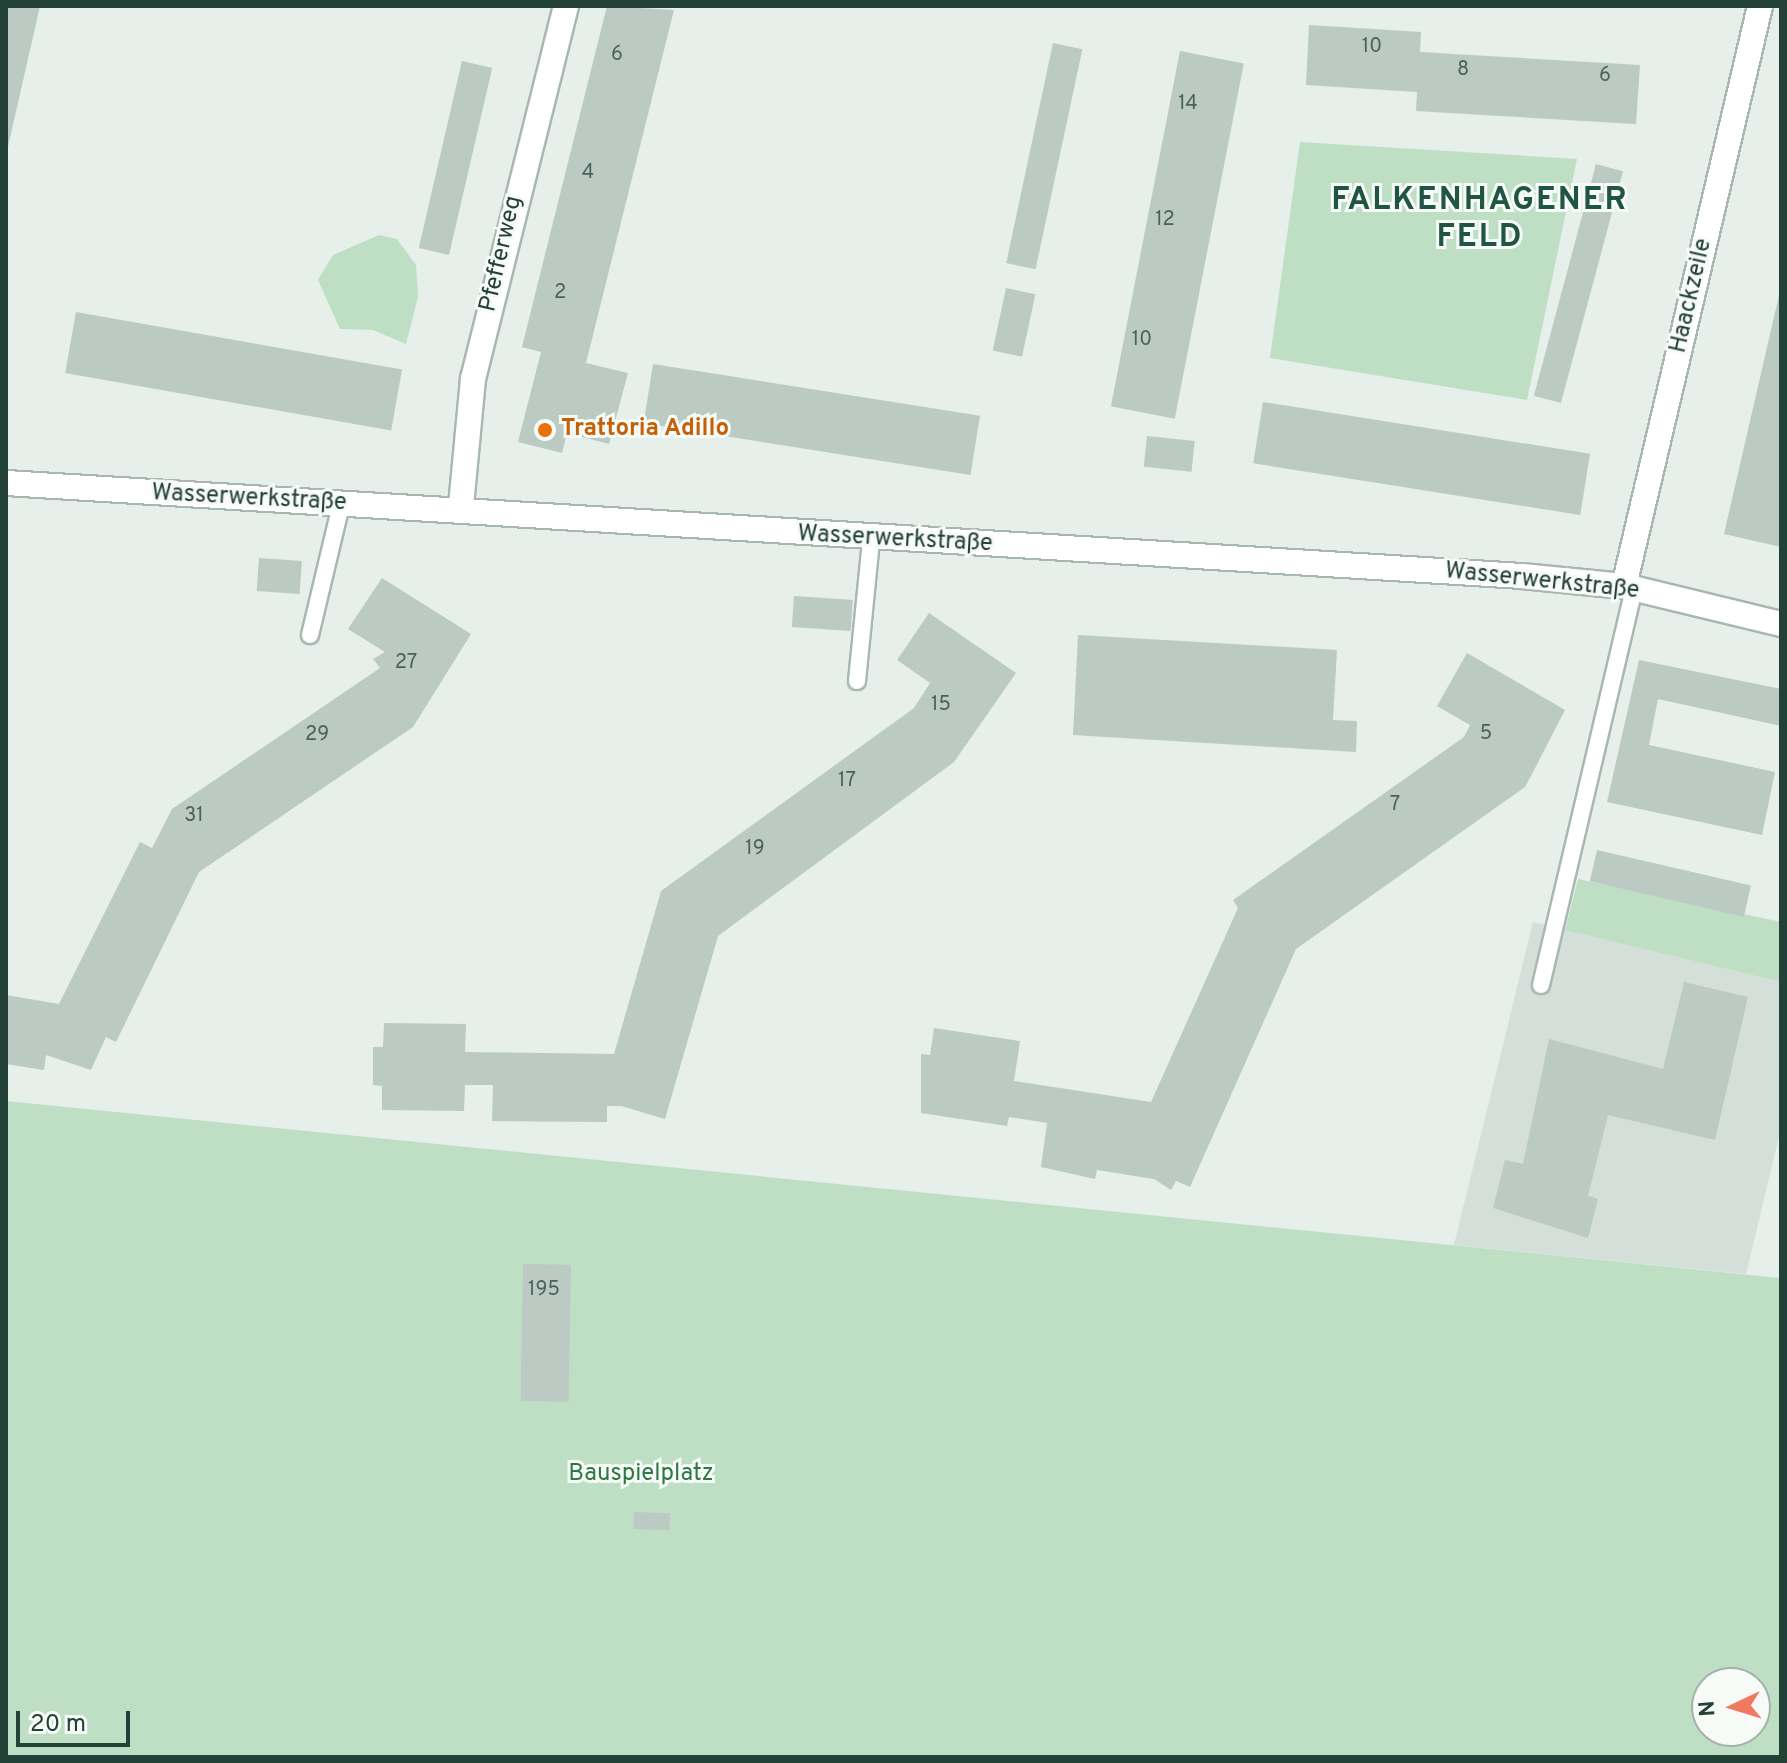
<!DOCTYPE html>
<html>
<head>
<meta charset="utf-8">
<style>
	body { margin:0 }
	#map { position:relative; width:1787px; height:1763px; overflow:hidden; background:#e6efea; font-family:Overpass,sans-serif }
	div>[style] { position:absolute }
	[style*='--x'] { left:calc(var(--x)*1px); top:calc(var(--y)*1px); width:calc(var(--w)*1px); rotate:calc(var(--a)*1deg) }
	.built>* { inset:0; background:#d4dfd9 }
	.green>* { inset:0; background:#bfdfc5 }
	.building>* { inset:0; background:#bbcac3; transform-origin:0 0 }
	.roads { filter:drop-shadow(2px 0 #a8b7b1) drop-shadow(-2px 0 #a8b7b1) drop-shadow(0 2px #a8b7b1) drop-shadow(0 -2px #a8b7b1) }
	.service>* { height:16px; margin:-8px; padding:0 8px; transform-origin:8px; border-radius:8px; background:#fff }
	.minor>* { height:24px; margin:-12px; padding:0 12px; transform-origin:12px; border-radius:12px; background:#fff }
	.dots>* { width:22px; height:22px; translate:-50% -50%; box-sizing:border-box; border:4px solid #f7fbf8; border-radius:50% }
	span { translate:-50% -50%; white-space:nowrap; text-align:center; line-height:1.15; -webkit-text-stroke:6px #f7fbf8; paint-order:stroke }
	.number-label { font-size:20px; color:#4a635a }
	.number-label span { -webkit-text-stroke-width:0 }
	.street-label { font-size:24px; color:#244137 }
	.food-label { font-size:24px; color:#c56008; font-weight:700 }
	.left { translate:0 -50%; text-align:left }
	.park-label { font-size:24px; color:#2e7845 }
	.district-label { font-size:32px; color:#205443; font-weight:700; letter-spacing:2px }
	.frame { position:absolute; inset:0; border:8px solid #244137; pointer-events:none }
	.north { position:absolute; left:1691px; top:1667px; width:80px; height:80px; box-sizing:border-box; background:#f7fbf8; border:2px solid #a3b1ab; border-radius:50%; rotate:266deg; font-size:22px; font-weight:700; line-height:32px; text-align:center; color:#244137 }
	.north::after { content:''; display:block; margin:auto; width:28px; height:36px; background:#f27961; clip-path:polygon(50% 0,100% 100%,50% 72%,0 100%) }
	.scale { position:absolute; left:16px; top:1711px; width:114px; height:36px; box-sizing:border-box; border:4px solid #244137; border-top:0; padding-left:10px; font-size:24px; line-height:28px; white-space:nowrap; color:#244137; -webkit-text-stroke:6px #f7fbf8; paint-order:stroke }
</style>
</head>
<body>
<div id="map">
	<div class="built">
		<div style="clip-path:polygon(1533px 922px,1781px 982px,1781px 1128px,1746px 1274px,1454px 1245px)"></div>
	</div>
	<div class="green">
		<div style="clip-path:polygon(1300px 142px,1577px 159px,1527px 400px,1270px 358px)"></div>
		<div style="clip-path:polygon(379px 235px,397px 239px,416px 265px,418px 297px,406px 344px,373px 330px,340px 329px,318px 280px,333px 255px)"></div>
		<div style="clip-path:polygon(1578px 879px,1781px 922px,1781px 982px,1565px 930px)"></div>
		<div style="clip-path:polygon(evenodd,6px 1101px,1781px 1278px,1781px 1757px,6px 1757px,6px 1101px,1707px 1683px,1755px 1683px,1755px 1731px,1707px 1731px,1707px 1683px)"></div>
	</div>
	<div class="building">
		<div style="clip-path:polygon(6px 6px,40px 6px,7px 151px,6px 151px)"></div>
		<div style="clip-path:polygon(607px 6px,674px 10px,586px 363px,628px 373px,609px 444px,567px 433px,562px 453px,518px 442px,541px 352px,522px 347px)"></div>
		<div style="clip-path:polygon(1309px 25px,1421px 32px,1420px 52px,1640px 65px,1636px 124px,1416px 111px,1417px 92px,1306px 85px)"></div>
		<div style="left:1053px;top:43px;width:30px;height:225px;rotate:12deg"></div>
		<div style="left:1180px;top:51px;width:65px;height:362px;rotate:11deg"></div>
		<div style="left:462px;top:61px;width:31px;height:192px;rotate:13deg"></div>
		<div style="left:1596px;top:164px;width:28px;height:240px;rotate:15deg"></div>
		<div style="left:1006px;top:288px;width:30px;height:64px;rotate:12deg"></div>
		<div style="clip-path:polygon(1780px 291px,1781px 291px,1781px 547px,1724px 534px)"></div>
		<div style="left:76px;top:312px;width:331px;height:62px;rotate:10deg"></div>
		<div style="left:653px;top:364px;width:331px;height:60px;rotate:9deg"></div>
		<div style="left:1263px;top:402px;width:331px;height:62px;rotate:9deg"></div>
		<div style="left:1147px;top:436px;width:48px;height:31px;rotate:6deg"></div>
		<div style="left:259px;top:558px;width:43px;height:33px;rotate:4deg"></div>
		<div style="clip-path:polygon(382px 578px,471px 634px,413px 727px,199px 872px,116px 1042px,106px 1037px,91px 1070px,46px 1055px,44px 1070px,6px 1064px,6px 995px,59px 1004px,140px 842px,152px 848px,172px 809px,380px 668px,373px 659px,385px 652px,348px 629px)"></div>
		<div style="left:794px;top:596px;width:59px;height:31px;rotate:4deg"></div>
		<div style="clip-path:polygon(929px 613px,1016px 673px,954px 762px,718px 936px,665px 1119px,621px 1106px,607px 1106px,607px 1122px,492px 1121px,493px 1085px,465px 1085px,464px 1111px,382px 1110px,382px 1086px,373px 1085px,373px 1047px,383px 1047px,384px 1023px,466px 1024px,465px 1052px,614px 1054px,661px 891px,914px 708px,930px 683px,897px 660px)"></div>
		<div style="clip-path:polygon(1078px 635px,1337px 650px,1333px 720px,1357px 721px,1356px 752px,1073px 735px)"></div>
		<div style="clip-path:polygon(1467px 653px,1565px 710px,1532px 774px,1525px 787px,1296px 949px,1190px 1187px,1176px 1181px,1171px 1190px,1154px 1179px,1097px 1170px,1095px 1179px,1041px 1167px,1047px 1123px,1009px 1117px,1007px 1126px,921px 1113px,921px 1054px,930px 1055px,934px 1028px,1020px 1041px,1014px 1081px,1151px 1102px,1238px 908px,1233px 900px,1464px 737px,1470px 725px,1437px 706px)"></div>
		<div style="clip-path:polygon(1639px 660px,1781px 689px,1781px 726px,1658px 699px,1649px 745px,1775px 772px,1762px 835px,1607px 802px)"></div>
		<div style="left:1597px;top:850px;width:158px;height:32px;rotate:13deg"></div>
		<div style="clip-path:polygon(1684px 982px,1748px 997px,1715px 1140px,1608px 1115px,1588px 1196px,1598px 1199px,1588px 1238px,1493px 1208px,1505px 1160px,1523px 1164px,1549px 1039px,1663px 1069px)"></div>
		<div style="left:523px;top:1264px;width:48px;height:137px;rotate:1deg"></div>
		<div style="left:634px;top:1512px;width:36px;height:17px;rotate:2deg"></div>
	</div>
	<div class="roads">
		<div class="service">
			<div style="--x:310;--y:635;--w:134;--a:-76.6"></div>
			<div style="--x:857;--y:681;--w:142;--a:-84.3"></div>
			<div style="--x:1541;--y:985;--w:407;--a:-76.8"></div>
		</div>
		<div class="minor">
			<div style="--x:6;--y:483;--w:1519;--a:3.51"></div>
			<div style="--x:1522;--y:576;--w:102;--a:5.6"></div>
			<div style="--x:1624;--y:586;--w:162;--a:13.6"></div>
			<div style="--x:461;--y:506;--w:128;--a:-84.6"></div>
			<div style="--x:473;--y:379;--w:384;--a:-76"></div>
			<div style="--x:1624;--y:586;--w:596;--a:-76.8"></div>
		</div>
	</div>
	<div class="dots">
		<div style="left:545px;top:430px;background:#e8710a"></div>
	</div>
	<div class="number-label">
		<span style="left:1372px;top:47px">10</span>
		<span style="left:617px;top:55px">6</span>
		<span style="left:1463px;top:70px">8</span>
		<span style="left:1605px;top:76px">6</span>
		<span style="left:1188px;top:104px">14</span>
		<span style="left:588px;top:173px">4</span>
		<span style="left:1165px;top:220px">12</span>
		<span style="left:560px;top:293px">2</span>
		<span style="left:1142px;top:340px">10</span>
		<span style="left:406px;top:663px">27</span>
		<span style="left:941px;top:705px">15</span>
		<span style="left:1486px;top:734px">5</span>
		<span style="left:317px;top:735px">29</span>
		<span style="left:847px;top:781px">17</span>
		<span style="left:1395px;top:805px">7</span>
		<span style="left:194px;top:816px">31</span>
		<span style="left:755px;top:849px">19</span>
		<span style="left:544px;top:1290px">195</span>
	</div>
	<div class="street-label">
		<span style="left:502px;top:254px;rotate:-77deg">Pfefferweg</span>
		<span style="left:1692px;top:296px;rotate:-77deg">Haackzeile</span>
		<span style="left:249px;top:499px;rotate:3deg">Wasserwerkstraße</span>
		<span style="left:895px;top:540px;rotate:3deg">Wasserwerkstraße</span>
		<span style="left:1542px;top:582px;rotate:6deg">Wasserwerkstraße</span>
	</div>
	<div class="food-label">
		<span class="left" style="left:561px;top:430px">Trattoria Adillo</span>
	</div>
	<div class="park-label">
		<span style="left:641px;top:1475px">Bauspielplatz</span>
	</div>
	<div class="district-label">
		<span style="left:1480px;top:220px">FALKENHAGENER<br>FELD</span>
	</div>
	<div class="frame"></div>
	<div class="north">N</div>
	<div class="scale">20 m</div>
</div>
</body>
</html>
